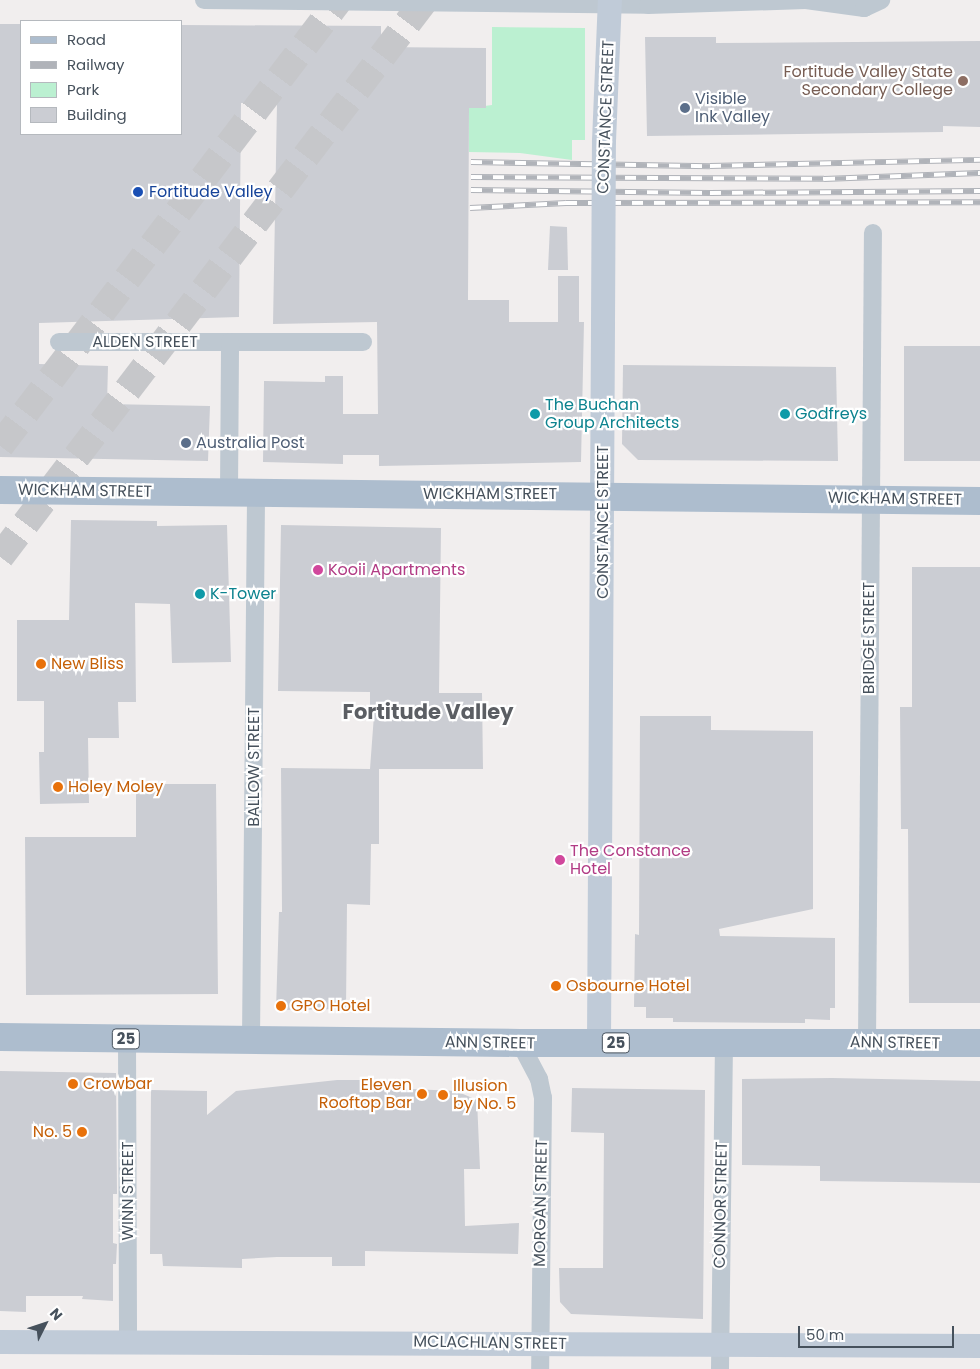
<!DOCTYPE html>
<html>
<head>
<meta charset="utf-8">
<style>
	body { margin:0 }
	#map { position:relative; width:980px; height:1369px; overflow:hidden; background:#f1eeee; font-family:Poppins,sans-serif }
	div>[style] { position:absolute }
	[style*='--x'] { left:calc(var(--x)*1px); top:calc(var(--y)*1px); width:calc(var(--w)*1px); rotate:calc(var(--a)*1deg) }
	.green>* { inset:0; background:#bbf0d1 }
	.building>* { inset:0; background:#cbcdd3; transform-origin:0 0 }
	.highway-tunnel>* { height:28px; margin-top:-14px; transform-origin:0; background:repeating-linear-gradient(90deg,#c6c7ca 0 28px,transparent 0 42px) }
	.street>* { height:18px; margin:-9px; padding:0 9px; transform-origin:9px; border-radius:9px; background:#bec8d1 }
	.secondary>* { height:24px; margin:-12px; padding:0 12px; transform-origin:12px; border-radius:12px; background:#c0cbd8 }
	.primary>* { height:28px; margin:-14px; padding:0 14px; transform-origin:14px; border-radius:14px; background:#adbdce }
	.rail>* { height:5.5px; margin-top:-2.75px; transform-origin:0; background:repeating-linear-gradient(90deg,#fff 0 11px,#b0b3b9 0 22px); box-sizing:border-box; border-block:1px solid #b0b3b9 }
	.secondary-bridge>* { height:24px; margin:-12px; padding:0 12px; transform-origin:12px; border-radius:12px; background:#c0cbd8 }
	.dots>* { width:14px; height:14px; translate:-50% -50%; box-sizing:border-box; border:2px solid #fff; border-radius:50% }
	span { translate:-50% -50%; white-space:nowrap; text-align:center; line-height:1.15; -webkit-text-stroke:4.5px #fff; paint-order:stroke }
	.shield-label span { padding:1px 4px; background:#fff; border:1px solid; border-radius:4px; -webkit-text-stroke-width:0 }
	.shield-label { font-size:15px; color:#46515c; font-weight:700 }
	.education-label { font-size:16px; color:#785e54 }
	.right { translate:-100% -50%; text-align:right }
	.service-label { font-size:16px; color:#4e5e75 }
	.left { translate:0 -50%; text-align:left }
	.street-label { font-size:16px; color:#46515c }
	.transit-label { font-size:16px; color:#164399 }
	.culture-label { font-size:16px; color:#0d838f }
	.hotel-label { font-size:16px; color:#b23c85 }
	.food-label { font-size:16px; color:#c56008 }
	.district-label { font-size:21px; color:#5b5e63; font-weight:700 }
	.legend { position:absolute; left:20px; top:20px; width:162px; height:115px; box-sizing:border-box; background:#fff; border:1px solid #b5b9be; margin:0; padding:6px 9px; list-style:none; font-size:15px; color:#46515c }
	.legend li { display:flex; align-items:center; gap:10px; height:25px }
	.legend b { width:25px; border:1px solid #b5b9be }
	.north { position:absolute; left:20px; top:1299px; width:50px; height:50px; -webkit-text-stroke:4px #fff; paint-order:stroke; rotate:49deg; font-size:14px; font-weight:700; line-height:20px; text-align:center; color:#46515c }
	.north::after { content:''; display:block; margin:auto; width:18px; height:22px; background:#46515c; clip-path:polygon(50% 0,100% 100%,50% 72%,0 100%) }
	.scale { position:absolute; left:798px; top:1326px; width:156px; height:22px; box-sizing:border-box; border:2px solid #46515c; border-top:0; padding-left:6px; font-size:15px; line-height:18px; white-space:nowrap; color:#46515c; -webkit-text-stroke:4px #fff; paint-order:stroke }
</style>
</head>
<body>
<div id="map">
	<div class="green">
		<div style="clip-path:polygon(492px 27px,585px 28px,585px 140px,572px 140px,572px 160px,520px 153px,469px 152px,469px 108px,492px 105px)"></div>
	</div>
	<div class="building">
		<div style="clip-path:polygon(0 24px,21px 24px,21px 134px,181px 134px,181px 25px,381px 26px,381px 47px,486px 48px,486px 108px,469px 108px,468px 300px,509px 300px,509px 322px,558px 322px,558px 276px,579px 276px,579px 322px,584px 322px,581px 462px,379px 466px,379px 455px,343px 455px,343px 464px,263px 462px,264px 381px,325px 382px,325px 376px,343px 376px,343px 414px,378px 414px,377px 322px,273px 324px,277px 103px,241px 103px,239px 317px,39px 323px,39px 364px,108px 366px,107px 404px,210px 406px,208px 461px,0 457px)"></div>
		<div style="clip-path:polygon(645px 37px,716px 37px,716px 43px,980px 41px,980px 127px,943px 126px,943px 132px,647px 136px)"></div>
		<div style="clip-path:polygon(550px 226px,567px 227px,568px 270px,548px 270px)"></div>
		<div style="left:980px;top:346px;width:115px;height:76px;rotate:90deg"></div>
		<div style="clip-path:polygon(623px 365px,836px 367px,838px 461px,638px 460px,622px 444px)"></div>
		<div style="clip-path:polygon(71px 520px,157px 521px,157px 526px,227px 525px,231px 662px,172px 663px,170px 604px,135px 603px,136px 702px,118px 702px,119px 738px,88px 738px,89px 803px,40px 804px,39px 752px,44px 752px,44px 701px,17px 701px,17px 620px,69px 620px)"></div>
		<div style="clip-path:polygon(281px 525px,441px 528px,439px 693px,482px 693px,483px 769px,379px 769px,379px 844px,371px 844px,370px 905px,347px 904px,346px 1009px,276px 1010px,279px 912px,282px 912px,281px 768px,370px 769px,374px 715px,370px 714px,370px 692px,278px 691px)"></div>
		<div style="clip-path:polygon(912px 567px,980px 567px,980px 1003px,909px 1003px,908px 829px,901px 829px,900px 707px,912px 707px)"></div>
		<div style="clip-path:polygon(640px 716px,711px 716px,711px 730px,813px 731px,813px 909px,719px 929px,720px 936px,835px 938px,835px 1008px,830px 1008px,830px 1020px,805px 1019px,805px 1023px,673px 1022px,673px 1018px,646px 1018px,646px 1007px,634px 1007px,635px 934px,639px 935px)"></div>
		<div style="clip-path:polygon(136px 784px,216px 784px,218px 994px,26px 995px,25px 837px,136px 837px)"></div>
		<div style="clip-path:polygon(0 1071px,116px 1073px,117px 1194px,113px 1194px,113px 1243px,117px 1244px,116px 1264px,113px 1264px,113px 1301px,82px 1299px,83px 1296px,26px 1296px,26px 1312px,0 1311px)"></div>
		<div style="clip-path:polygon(832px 1078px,980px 1081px,980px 1183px,820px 1181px,820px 1166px,742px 1165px,742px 1079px)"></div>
		<div style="clip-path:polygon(337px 1080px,367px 1080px,367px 1087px,456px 1091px,477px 1100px,480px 1169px,464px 1169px,465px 1226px,519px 1223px,518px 1254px,365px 1251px,365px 1266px,332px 1266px,332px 1257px,277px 1257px,242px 1259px,242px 1268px,163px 1266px,162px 1254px,150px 1254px,151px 1090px,207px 1091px,207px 1115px,236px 1091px)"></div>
		<div style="clip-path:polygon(572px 1088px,705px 1090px,703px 1319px,571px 1314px,560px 1302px,559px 1268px,603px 1268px,604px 1133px,571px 1132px)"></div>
	</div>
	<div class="highway-tunnel">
		<div style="--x:0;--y:446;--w:560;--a:-52.76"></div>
		<div style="--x:0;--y:557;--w:701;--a:-52.66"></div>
	</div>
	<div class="street">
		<div style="--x:204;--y:0;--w:444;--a:0.6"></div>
		<div style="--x:648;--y:5;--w:158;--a:-1.8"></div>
		<div style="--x:806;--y:0;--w:59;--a:7.9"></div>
		<div style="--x:864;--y:8;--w:19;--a:-25"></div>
		<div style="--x:59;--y:342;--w:304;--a:0"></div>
		<div style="--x:229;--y:493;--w:151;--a:-89.6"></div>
		<div style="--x:127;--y:1039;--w:304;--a:89.8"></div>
		<div style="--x:251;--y:1039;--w:545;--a:-89.47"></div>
		<div style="--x:520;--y:1043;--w:41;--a:62.2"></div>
		<div style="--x:539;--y:1079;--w:19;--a:78"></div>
		<div style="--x:543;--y:1098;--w:271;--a:90.6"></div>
		<div style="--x:867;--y:1044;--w:811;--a:-89.58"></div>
		<div style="--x:720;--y:1369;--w:327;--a:-89.3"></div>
	</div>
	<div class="secondary">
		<div style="--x:604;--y:141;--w:141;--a:-87.6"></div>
		<div style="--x:599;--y:1043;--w:721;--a:-89.68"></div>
		<div style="--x:0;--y:1342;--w:980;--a:0.23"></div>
	</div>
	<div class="primary">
		<div style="--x:0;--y:490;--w:980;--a:0.64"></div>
		<div style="--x:0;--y:1037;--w:520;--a:0.66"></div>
		<div style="--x:520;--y:1043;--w:460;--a:0"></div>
	</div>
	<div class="rail">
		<div style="--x:471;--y:162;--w:239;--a:1"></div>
		<div style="--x:710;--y:166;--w:270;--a:-1.3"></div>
		<div style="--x:471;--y:177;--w:353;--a:0.3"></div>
		<div style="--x:824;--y:179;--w:156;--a:-2.2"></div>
		<div style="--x:471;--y:190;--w:239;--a:0.7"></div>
		<div style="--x:710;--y:193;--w:270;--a:-0.4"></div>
		<div style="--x:470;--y:208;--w:96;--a:-3"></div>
		<div style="--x:566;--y:203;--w:414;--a:-0.1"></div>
	</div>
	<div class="secondary-bridge">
		<div style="--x:603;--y:322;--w:181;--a:-89.7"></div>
	</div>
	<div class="dots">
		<div style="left:963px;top:81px;background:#8d6e63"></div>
		<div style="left:685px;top:108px;background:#5c6f8a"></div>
		<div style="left:138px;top:192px;background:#1a4fb4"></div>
		<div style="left:535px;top:414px;background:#0f9aa8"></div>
		<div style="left:785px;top:414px;background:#0f9aa8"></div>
		<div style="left:186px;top:443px;background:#5c6f8a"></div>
		<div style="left:318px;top:570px;background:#d1479c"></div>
		<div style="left:200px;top:594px;background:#0f9aa8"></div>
		<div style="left:41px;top:664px;background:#e8710a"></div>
		<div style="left:58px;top:787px;background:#e8710a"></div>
		<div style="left:560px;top:860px;background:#d1479c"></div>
		<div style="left:556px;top:986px;background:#e8710a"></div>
		<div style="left:281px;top:1006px;background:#e8710a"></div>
		<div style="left:73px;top:1084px;background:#e8710a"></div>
		<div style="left:422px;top:1094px;background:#e8710a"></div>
		<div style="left:443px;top:1095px;background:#e8710a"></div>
		<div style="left:82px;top:1132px;background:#e8710a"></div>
	</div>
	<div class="shield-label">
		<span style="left:126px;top:1039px">25</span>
		<span style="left:616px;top:1043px">25</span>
	</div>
	<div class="education-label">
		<span class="right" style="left:953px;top:81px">Fortitude Valley State<br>Secondary College</span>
	</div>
	<div class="service-label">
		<span class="left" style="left:695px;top:108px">Visible<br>Ink Valley</span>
		<span class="left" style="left:196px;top:443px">Australia Post</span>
	</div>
	<div class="street-label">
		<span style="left:606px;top:117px;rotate:-88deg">CONSTANCE STREET</span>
		<span style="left:145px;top:342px">ALDEN STREET</span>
		<span style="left:85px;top:491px;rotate:1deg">WICKHAM STREET</span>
		<span style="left:490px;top:494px">WICKHAM STREET</span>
		<span style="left:895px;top:499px;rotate:1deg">WICKHAM STREET</span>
		<span style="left:603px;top:522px;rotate:-90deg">CONSTANCE STREET</span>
		<span style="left:869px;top:638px;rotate:-90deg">BRIDGE STREET</span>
		<span style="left:254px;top:767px;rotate:-90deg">BALLOW STREET</span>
		<span style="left:490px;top:1043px;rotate:1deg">ANN STREET</span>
		<span style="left:895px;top:1043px;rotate:1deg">ANN STREET</span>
		<span style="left:128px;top:1191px;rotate:-90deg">WINN STREET</span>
		<span style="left:541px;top:1203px;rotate:-89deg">MORGAN STREET</span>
		<span style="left:721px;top:1205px;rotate:-89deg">CONNOR STREET</span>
		<span style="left:490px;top:1343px;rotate:1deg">MCLACHLAN STREET</span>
	</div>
	<div class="transit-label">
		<span class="left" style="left:149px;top:192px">Fortitude Valley</span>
	</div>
	<div class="culture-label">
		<span class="left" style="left:545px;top:414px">The Buchan<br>Group Architects</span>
		<span class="left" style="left:795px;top:414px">Godfreys</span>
		<span class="left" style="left:210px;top:594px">K-Tower</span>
	</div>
	<div class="hotel-label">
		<span class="left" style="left:328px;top:570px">Kooii Apartments</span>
		<span class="left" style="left:570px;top:860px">The Constance<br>Hotel</span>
	</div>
	<div class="food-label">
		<span class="left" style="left:51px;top:664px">New Bliss</span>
		<span class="left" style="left:68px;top:787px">Holey Moley</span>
		<span class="left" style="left:566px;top:986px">Osbourne Hotel</span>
		<span class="left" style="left:291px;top:1006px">GPO Hotel</span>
		<span class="left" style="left:83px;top:1084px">Crowbar</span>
		<span class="right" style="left:412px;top:1094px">Eleven<br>Rooftop Bar</span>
		<span class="left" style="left:453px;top:1095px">Illusion<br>by No. 5</span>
		<span class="right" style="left:72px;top:1132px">No. 5</span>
	</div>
	<div class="district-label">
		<span style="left:428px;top:712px">Fortitude Valley</span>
	</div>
	<ul class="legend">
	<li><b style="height:6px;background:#adbdce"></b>Road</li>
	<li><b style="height:6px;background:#b0b3b9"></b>Railway</li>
	<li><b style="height:14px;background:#bbf0d1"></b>Park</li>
	<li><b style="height:14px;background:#cbcdd3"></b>Building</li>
	</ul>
	<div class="north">N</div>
	<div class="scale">50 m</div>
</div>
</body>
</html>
